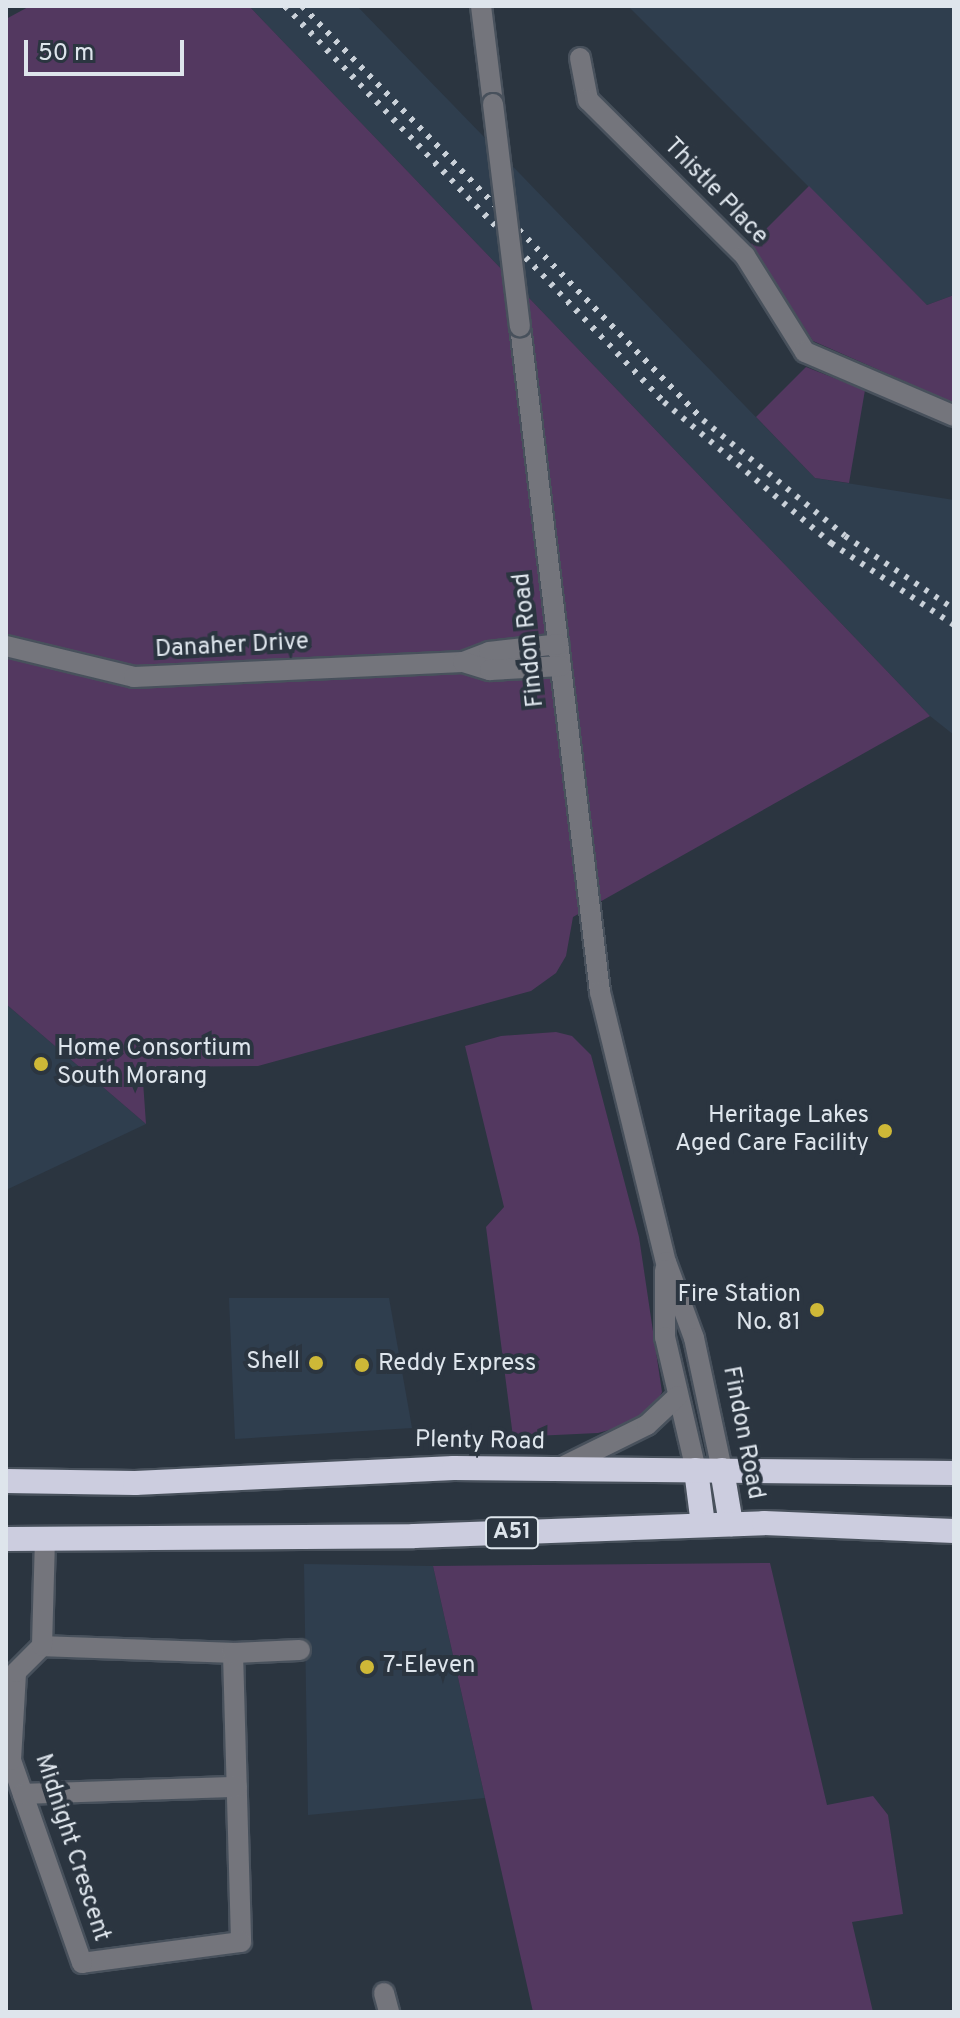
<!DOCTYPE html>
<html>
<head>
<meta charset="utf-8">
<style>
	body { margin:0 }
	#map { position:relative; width:960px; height:2018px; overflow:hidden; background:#2b3540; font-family:Overpass,sans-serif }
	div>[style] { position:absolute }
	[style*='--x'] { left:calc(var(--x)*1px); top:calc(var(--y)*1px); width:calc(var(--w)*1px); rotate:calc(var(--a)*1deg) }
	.built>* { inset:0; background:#2f3e4e }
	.green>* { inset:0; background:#533860 }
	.roads { filter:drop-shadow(2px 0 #48515c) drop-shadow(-2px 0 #48515c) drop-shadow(0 2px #48515c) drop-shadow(0 -2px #48515c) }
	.minor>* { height:20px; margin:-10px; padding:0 10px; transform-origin:10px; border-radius:10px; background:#74757c }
	.highway>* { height:24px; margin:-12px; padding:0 12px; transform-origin:12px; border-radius:12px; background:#cccddf }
	.rail>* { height:6px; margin-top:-3px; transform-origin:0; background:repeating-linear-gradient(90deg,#cad1d9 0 4px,transparent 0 12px) }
	.bridges { filter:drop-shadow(2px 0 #48515c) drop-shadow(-2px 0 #48515c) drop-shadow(0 2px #48515c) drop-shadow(0 -2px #48515c) }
	.minor-bridge>* { height:20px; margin:-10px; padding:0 10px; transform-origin:10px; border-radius:10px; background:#74757c }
	.dots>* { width:22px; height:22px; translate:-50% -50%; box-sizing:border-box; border:4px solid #2b3540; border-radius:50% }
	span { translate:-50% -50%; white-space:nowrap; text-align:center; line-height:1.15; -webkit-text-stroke:8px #2b3540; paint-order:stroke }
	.shield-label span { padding:2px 6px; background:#2b3540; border:2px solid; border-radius:6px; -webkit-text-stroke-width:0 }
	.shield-label { font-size:22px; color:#dee5ec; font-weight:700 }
	.street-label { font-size:24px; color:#dee5ec }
	.poi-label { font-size:24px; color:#dee5ec }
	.left { translate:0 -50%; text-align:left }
	.right { translate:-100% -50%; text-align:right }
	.frame { position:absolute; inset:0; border:8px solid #dee5ec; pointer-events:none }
	.scale { position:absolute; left:24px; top:40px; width:160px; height:36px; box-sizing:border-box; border:4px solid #dee5ec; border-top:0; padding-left:10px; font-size:24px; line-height:28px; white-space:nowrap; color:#dee5ec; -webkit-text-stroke:6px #2b3540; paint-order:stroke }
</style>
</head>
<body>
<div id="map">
	<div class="built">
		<div style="clip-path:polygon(249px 6px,357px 6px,815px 478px,954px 500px,954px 735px,930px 716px)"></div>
		<div style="clip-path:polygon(628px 6px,954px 6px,954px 295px,927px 305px)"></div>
		<div style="clip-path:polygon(6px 1004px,146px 1124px,6px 1190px)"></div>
		<div style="clip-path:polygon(229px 1298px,389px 1298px,412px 1428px,235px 1439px)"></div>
		<div style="clip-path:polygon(304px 1564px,433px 1566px,485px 1798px,308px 1815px)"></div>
	</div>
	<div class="green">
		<div style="clip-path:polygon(30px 6px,249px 6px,930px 716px,573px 917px,566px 956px,556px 973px,531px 991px,258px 1066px,142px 1067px,146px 1124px,6px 1004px,6px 19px)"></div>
		<div style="clip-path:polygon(809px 186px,927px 305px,954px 295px,954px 403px,813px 341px,751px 244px)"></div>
		<div style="clip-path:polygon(806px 367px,865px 390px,849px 483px,815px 478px,756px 417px)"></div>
		<div style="clip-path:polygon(556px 1032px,572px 1036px,591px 1055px,639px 1237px,662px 1392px,653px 1409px,631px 1424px,598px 1433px,513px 1437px,486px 1227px,504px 1207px,465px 1046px,501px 1036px)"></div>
		<div style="clip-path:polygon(770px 1563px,827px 1805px,873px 1796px,888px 1815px,903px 1914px,852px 1922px,873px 2012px,533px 2012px,433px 1566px)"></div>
	</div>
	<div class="roads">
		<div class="minor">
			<div style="--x:481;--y:6;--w:99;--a:83"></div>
			<div style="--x:580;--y:58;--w:43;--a:79.2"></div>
			<div style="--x:588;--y:100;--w:221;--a:44.8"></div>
			<div style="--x:745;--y:256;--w:113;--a:58"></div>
			<div style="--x:805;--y:352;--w:162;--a:23.2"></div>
			<div style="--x:520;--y:326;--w:671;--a:83.15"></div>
			<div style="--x:600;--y:992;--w:278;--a:76.3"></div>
			<div style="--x:666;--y:1262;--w:81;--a:69.8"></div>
			<div style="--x:694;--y:1338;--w:135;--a:78"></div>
			<div style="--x:6;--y:646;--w:132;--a:13.6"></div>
			<div style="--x:134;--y:677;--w:329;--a:-2.6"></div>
			<div style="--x:463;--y:662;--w:28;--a:-21"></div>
			<div style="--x:489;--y:652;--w:70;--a:-6.5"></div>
			<div style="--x:463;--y:662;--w:28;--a:17"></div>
			<div style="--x:490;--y:670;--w:71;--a:-3.2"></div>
			<div style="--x:665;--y:1270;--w:67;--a:90"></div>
			<div style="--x:665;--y:1337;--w:137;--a:76.9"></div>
			<div style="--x:558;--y:1469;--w:99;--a:-26.3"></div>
			<div style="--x:647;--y:1425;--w:42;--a:-43.1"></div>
			<div style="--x:42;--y:1646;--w:191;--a:2.1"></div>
			<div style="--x:233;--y:1653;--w:289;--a:88.4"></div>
			<div style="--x:241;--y:1942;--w:160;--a:172.5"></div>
			<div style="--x:82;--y:1963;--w:215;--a:-109.3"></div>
			<div style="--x:11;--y:1760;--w:88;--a:-86.7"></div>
			<div style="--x:16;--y:1672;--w:37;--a:-45"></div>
			<div style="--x:42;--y:1646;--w:107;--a:-88.4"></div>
			<div style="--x:233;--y:1653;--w:67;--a:-2.6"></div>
			<div style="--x:23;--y:1794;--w:214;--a:-1.9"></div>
			<div style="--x:384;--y:1993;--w:20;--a:75"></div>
		</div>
		<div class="highway">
			<div style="--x:696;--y:1470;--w:55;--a:82.7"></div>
			<div style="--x:722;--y:1470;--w:55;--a:80.5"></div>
			<div style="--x:6;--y:1481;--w:129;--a:0.9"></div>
			<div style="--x:135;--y:1483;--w:319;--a:-2.7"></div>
			<div style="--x:454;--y:1468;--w:500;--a:0.57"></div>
			<div style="--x:6;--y:1539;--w:408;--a:-0.4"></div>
			<div style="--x:414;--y:1536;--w:350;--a:-2.1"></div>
			<div style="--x:764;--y:1523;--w:190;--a:2.4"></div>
		</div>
	</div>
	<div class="rail">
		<div style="--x:285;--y:6;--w:548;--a:46.26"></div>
		<div style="--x:664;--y:402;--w:219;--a:40.2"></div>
		<div style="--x:831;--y:543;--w:148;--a:33.7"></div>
		<div style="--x:302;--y:6;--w:576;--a:45.91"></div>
		<div style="--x:703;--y:420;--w:183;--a:39.2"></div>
		<div style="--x:845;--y:536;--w:131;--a:33.8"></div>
	</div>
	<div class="bridges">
		<div class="minor-bridge">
			<div style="--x:493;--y:104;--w:224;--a:83.1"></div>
		</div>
	</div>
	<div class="dots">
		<div style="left:41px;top:1064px;background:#ceb837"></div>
		<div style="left:885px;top:1131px;background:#ceb837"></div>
		<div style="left:817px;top:1310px;background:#ceb837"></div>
		<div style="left:316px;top:1363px;background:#ceb837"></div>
		<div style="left:362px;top:1365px;background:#ceb837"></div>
		<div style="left:367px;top:1667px;background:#ceb837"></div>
	</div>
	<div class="shield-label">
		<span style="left:512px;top:1533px">A51</span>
	</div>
	<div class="street-label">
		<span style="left:715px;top:192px;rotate:46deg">Thistle Place</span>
		<span style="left:530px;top:640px;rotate:-96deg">Findon Road</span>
		<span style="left:232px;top:647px;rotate:-3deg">Danaher Drive</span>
		<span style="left:742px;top:1433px;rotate:79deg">Findon Road</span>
		<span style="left:480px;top:1442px;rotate:1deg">Plenty Road</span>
		<span style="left:71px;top:1848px;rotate:72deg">Midnight Crescent</span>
	</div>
	<div class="poi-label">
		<span class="left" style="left:57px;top:1064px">Home Consortium<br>South Morang</span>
		<span class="right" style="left:869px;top:1131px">Heritage Lakes<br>Aged Care Facility</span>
		<span class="right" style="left:801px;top:1310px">Fire Station<br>No. 81</span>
		<span class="right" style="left:300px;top:1363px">Shell</span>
		<span class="left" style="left:378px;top:1365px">Reddy Express</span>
		<span class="left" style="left:383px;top:1667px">7-Eleven</span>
	</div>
	<div class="frame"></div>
	<div class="scale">50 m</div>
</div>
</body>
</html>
